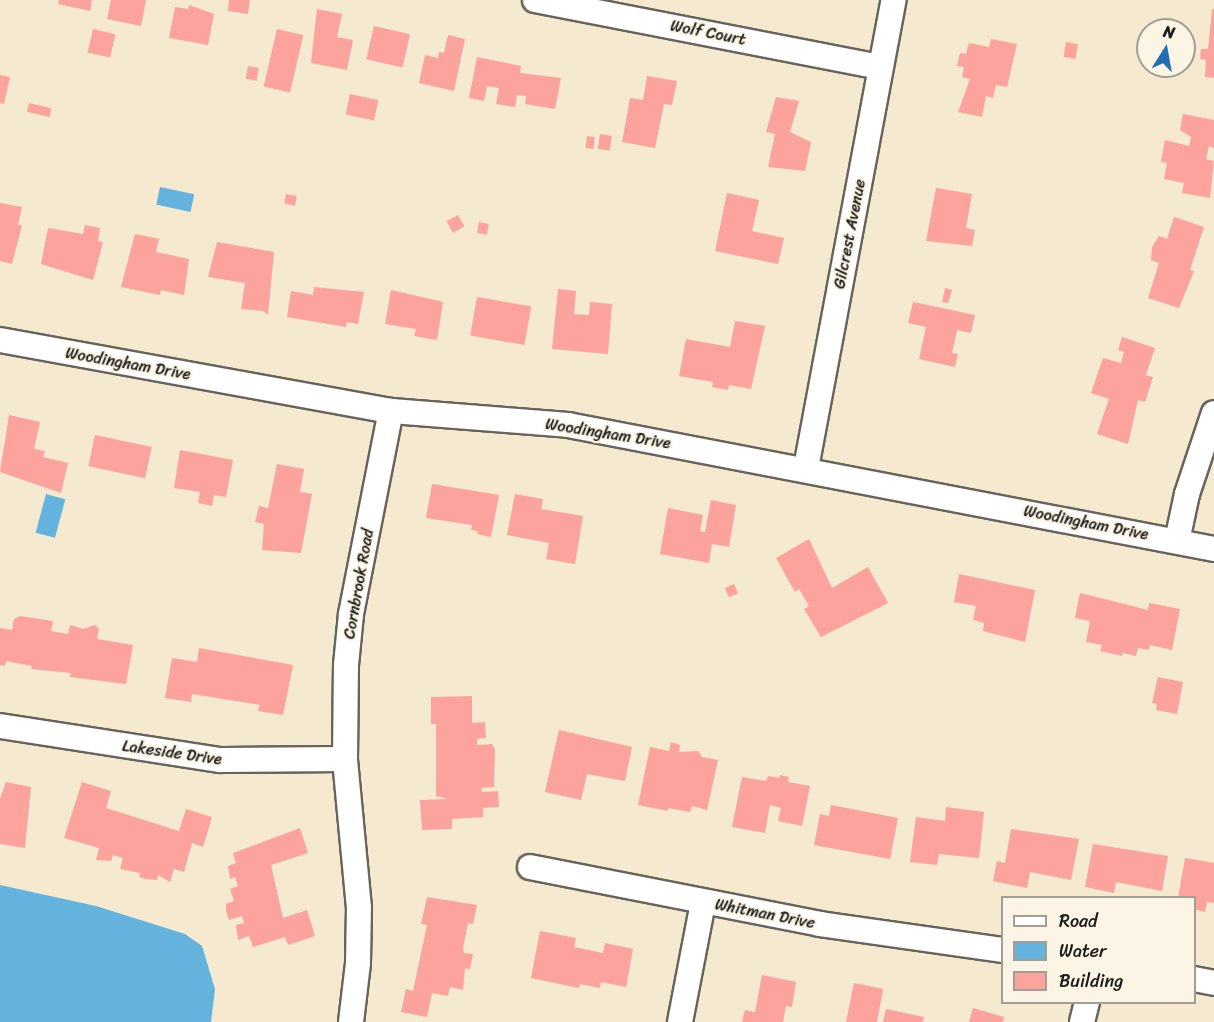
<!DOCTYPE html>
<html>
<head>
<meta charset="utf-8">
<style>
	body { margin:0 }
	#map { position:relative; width:1214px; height:1022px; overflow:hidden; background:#f5e9d0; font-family:Sriracha,sans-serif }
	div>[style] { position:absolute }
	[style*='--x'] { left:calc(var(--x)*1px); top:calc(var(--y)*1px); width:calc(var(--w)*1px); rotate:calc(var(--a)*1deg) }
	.water>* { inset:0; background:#64b3de; transform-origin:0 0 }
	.building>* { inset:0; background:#fda39e; transform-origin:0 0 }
	.roads { filter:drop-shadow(2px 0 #68645b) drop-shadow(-2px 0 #68645b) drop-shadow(0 2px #68645b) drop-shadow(0 -2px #68645b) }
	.street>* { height:24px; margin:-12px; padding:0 12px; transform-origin:12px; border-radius:12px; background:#fff }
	span { translate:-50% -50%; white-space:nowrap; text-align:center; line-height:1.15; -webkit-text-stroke:4.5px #fcf5e5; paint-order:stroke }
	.street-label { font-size:16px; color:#1c1c1c }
	.legend { position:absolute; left:1001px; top:896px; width:195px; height:108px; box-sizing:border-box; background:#fcf5e5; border:2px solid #a29e95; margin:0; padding:8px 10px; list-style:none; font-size:18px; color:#1c1c1c }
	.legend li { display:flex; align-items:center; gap:12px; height:30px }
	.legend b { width:30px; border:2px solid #a29e95 }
	.north { position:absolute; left:1136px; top:18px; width:60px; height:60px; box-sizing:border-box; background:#fcf5e5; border:2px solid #a29e95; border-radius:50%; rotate:11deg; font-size:16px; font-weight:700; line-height:24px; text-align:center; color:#1c1c1c }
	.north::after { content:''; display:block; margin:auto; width:21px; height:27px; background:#1f6fb2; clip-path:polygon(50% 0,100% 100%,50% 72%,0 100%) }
</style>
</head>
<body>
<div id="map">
	<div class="water">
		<div style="left:160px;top:187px;width:35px;height:18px;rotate:12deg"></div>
		<div style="left:46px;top:494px;width:20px;height:40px;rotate:15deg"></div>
		<div style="clip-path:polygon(0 885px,96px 906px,185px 934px,202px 946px,215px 989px,211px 1022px,0 1022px)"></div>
	</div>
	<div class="building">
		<div style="clip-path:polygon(59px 0,92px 0,90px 11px,58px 4px)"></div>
		<div style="clip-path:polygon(111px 0,146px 0,141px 26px,107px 19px)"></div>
		<div style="clip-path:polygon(229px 0,250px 0,248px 14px,228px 11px)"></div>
		<div style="clip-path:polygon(189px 5px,214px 14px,208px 45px,169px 38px,175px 7px,188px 9px)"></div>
		<div style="clip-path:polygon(317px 9px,342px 14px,337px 37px,353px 40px,347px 70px,311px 63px)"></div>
		<div style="clip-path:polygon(1212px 9px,1214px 9px,1214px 78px,1205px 77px,1206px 60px,1200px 59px,1201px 49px,1208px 49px)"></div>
		<div style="left:374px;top:26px;width:37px;height:34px;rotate:13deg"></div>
		<div style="left:93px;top:29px;width:23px;height:24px;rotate:13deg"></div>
		<div style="left:277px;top:29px;width:27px;height:59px;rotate:13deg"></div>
		<div style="clip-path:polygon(448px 35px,465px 39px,454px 91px,419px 83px,425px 55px,438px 58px,439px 52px,444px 53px)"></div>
		<div style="clip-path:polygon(991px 39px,1017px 44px,1007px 87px,996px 85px,993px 98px,986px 96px,982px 117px,958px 112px,970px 79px,962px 77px,964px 67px,957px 66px,960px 53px,966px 54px,969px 43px,989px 47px)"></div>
		<div style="left:1066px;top:42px;width:12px;height:15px;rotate:9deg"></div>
		<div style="clip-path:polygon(477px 57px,521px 66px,520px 73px,561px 78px,555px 109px,525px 104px,526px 96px,517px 95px,515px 107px,496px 104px,499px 88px,487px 86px,484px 101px,469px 98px)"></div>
		<div style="left:248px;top:66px;width:11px;height:13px;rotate:10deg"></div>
		<div style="clip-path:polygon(0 75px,10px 77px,4px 104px,0 103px)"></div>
		<div style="clip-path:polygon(647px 76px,677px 81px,672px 105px,664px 104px,655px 148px,622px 142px,630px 98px,643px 100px)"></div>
		<div style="left:350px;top:94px;width:29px;height:21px;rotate:12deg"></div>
		<div style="clip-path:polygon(776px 97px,799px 101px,790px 132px,811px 142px,805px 171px,768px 167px,775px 134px,766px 132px)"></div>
		<div style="left:29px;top:103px;width:23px;height:9px;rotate:13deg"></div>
		<div style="clip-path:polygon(1183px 114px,1214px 120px,1214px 148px,1209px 146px,1206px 159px,1214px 161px,1210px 198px,1182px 193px,1184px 183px,1164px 179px,1167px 163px,1161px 162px,1165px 140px,1189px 146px,1191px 137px,1180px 130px)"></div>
		<div style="left:600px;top:134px;width:12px;height:15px;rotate:9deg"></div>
		<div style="left:587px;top:136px;width:8px;height:12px;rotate:7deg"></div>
		<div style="clip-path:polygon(936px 188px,972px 194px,966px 228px,975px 230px,972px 246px,926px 241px)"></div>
		<div style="clip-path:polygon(727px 193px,759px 200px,752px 231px,784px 238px,778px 264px,715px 251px)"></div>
		<div style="left:286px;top:194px;width:11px;height:10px;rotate:10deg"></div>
		<div style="clip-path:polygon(0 203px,22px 207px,18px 225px,22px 225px,12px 264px,0 261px)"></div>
		<div style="left:458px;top:215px;width:13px;height:13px;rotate:61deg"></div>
		<div style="clip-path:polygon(1174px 217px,1204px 227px,1190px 270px,1194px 271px,1179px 308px,1148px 298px,1159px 263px,1151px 260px,1152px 247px,1159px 236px,1167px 239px)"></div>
		<div style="left:479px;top:222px;width:10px;height:11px;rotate:11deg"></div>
		<div style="clip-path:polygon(85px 225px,100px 228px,98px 241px,103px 242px,93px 280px,41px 264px,48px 228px,83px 234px)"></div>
		<div style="clip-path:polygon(135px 234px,159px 239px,156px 252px,189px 259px,184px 295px,161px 290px,160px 295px,121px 287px)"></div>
		<div style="clip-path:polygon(217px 242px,274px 252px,268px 315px,263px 311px,241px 309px,245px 283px,208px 277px)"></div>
		<div style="clip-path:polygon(314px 287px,364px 292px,358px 324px,347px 322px,346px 327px,287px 317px,291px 291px,313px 295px)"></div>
		<div style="clip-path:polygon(945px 288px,952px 290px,948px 303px,942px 302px)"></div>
		<div style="clip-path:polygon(558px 289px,576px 291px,574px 314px,589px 315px,590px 302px,612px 304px,608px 354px,552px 349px)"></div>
		<div style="clip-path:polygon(391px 290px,443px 302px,437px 340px,414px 336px,416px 329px,385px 324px)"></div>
		<div style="left:477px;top:297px;width:55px;height:39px;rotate:10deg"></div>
		<div style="clip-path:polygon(913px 302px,975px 315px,971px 333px,957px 330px,952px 353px,958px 354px,955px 367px,919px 359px,926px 327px,908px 323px)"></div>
		<div style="clip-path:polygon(735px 321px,765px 326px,751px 389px,729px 385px,728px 390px,712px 387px,713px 382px,679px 376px,686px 339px,730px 347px)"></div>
		<div style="clip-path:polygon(1122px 337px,1155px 348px,1146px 375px,1153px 377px,1145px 402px,1138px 400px,1128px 444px,1097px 434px,1109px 399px,1091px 393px,1103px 358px,1121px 363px,1124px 352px,1118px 350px)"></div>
		<div style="clip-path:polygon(9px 415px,40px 422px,34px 449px,45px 451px,43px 457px,68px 463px,61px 493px,0 472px)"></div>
		<div style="left:95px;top:435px;width:58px;height:32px;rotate:12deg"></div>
		<div style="clip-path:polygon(180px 450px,233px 460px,226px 497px,214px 495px,212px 506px,198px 503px,200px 492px,174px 488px)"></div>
		<div style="clip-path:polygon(277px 464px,304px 469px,300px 492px,312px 494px,301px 553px,262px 550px,264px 524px,255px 522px,259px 506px,268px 508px)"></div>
		<div style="clip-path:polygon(432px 484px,499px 495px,491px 537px,477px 534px,478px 531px,471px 530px,472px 525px,426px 518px)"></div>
		<div style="clip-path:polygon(515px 494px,543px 499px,541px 509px,583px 516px,575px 564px,546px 559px,549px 543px,507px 535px)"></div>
		<div style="clip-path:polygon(711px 500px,736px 505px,729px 547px,712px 544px,709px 563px,660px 554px,668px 508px,703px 515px,700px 531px,705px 532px)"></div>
		<div style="clip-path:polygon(809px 539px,832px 588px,868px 567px,888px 603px,821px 637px,804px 609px,809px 606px,799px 589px,795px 592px,776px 558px)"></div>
		<div style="clip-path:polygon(959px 574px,1035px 590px,1025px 642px,983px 631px,984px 623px,973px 620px,976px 606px,954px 602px)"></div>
		<div style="left:734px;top:584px;width:10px;height:10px;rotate:66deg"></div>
		<div style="clip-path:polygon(1080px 593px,1148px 610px,1149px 603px,1180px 609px,1172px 650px,1150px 645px,1149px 650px,1138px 648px,1136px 656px,1122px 653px,1122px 656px,1100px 651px,1102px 645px,1086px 642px,1090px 621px,1075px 618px)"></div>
		<div style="clip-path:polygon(20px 616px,53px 621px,51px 631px,68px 634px,70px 625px,83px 629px,95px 625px,99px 629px,97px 639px,133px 645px,126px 684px,70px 677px,71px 673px,31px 669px,32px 666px,6px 661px,5px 666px,0 665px,0 628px,12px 630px,14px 619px)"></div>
		<div style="clip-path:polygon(199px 648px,293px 665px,283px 715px,258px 711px,260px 705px,192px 694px,191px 702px,165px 698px,172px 658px,197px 662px)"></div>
		<div style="clip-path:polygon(1158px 677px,1183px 682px,1177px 714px,1156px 710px,1157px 704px,1152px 703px)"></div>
		<div style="clip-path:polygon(472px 696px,472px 723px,485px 722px,486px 738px,477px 739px,477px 745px,492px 744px,495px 750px,494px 787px,481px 788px,482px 792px,498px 791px,499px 807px,483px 808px,483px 817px,452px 819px,452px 829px,422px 830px,420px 800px,448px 799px,436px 796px,436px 724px,431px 724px,431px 697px)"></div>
		<div style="clip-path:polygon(559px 730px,632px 747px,625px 781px,587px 774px,581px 800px,545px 792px)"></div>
		<div style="clip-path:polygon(671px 742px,680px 745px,679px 752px,698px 751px,702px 757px,718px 760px,707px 810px,692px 806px,690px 812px,668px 808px,668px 811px,638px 805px,650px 747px,669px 751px)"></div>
		<div style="clip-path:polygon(780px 775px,789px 777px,788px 782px,810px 786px,802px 826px,778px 821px,781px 808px,770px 805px,765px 833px,732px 827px,742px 777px,766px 781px,768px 776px,779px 778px)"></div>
		<div style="clip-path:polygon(6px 782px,31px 787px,25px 848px,0 844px,0 799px)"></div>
		<div style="clip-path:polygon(82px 782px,111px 791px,106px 808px,179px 831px,186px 809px,212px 817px,203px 847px,192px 843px,184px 872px,174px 869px,170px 882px,158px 875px,157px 880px,145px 879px,139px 877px,140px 873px,120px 869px,123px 858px,113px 855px,111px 861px,96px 860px,99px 848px,64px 838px)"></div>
		<div style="clip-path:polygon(831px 805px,898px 818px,890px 859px,814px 845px,820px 814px,829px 816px)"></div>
		<div style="clip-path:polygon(946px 807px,984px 812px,979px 858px,939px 854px,937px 865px,910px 862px,916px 817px,945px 821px)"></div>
		<div style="clip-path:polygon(300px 828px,308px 853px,271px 865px,283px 918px,307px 910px,315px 936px,288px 945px,285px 937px,253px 947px,249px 936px,238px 940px,236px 925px,244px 923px,242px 916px,229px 920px,226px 911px,226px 904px,234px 901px,230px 889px,238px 886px,235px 877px,230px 879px,228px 866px,236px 863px,233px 853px)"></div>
		<div style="clip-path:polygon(1011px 829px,1079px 839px,1071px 880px,1030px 872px,1027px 888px,993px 881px,997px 861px,1005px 863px)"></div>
		<div style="clip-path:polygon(1093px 844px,1168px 856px,1162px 891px,1116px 882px,1114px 893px,1085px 887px)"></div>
		<div style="clip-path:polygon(1185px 858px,1214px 863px,1214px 903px,1207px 902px,1205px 912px,1194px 909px,1194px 898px,1178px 898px)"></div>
		<div style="clip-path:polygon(427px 897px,477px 905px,473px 924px,468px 923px,463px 948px,464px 953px,473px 954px,470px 969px,465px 968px,463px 990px,450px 987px,448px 996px,432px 993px,427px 1017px,401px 1012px,406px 989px,413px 991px,427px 925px,421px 924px)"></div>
		<div style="clip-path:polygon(540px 931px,576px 938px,574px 947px,603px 953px,605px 943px,633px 949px,626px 987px,601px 982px,600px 988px,580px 984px,579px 988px,531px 978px)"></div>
		<div style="clip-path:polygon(762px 975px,796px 982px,792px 1007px,786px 1006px,783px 1022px,742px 1022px,745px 1010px,755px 1012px)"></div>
		<div style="clip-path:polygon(854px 983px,883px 989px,877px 1022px,846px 1022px)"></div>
		<div style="clip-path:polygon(973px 1008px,1004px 1017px,1003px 1022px,969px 1022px)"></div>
		<div style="clip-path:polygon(886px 1009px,924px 1017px,923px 1022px,883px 1022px)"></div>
	</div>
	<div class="roads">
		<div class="street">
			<div style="--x:535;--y:0;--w:351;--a:11"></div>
			<div style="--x:0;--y:340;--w:397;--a:10.3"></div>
			<div style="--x:391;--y:411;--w:178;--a:4.5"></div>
			<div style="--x:568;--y:425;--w:658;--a:10.87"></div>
			<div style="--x:806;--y:468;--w:476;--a:-79.4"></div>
			<div style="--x:1177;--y:541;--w:48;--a:-78"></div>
			<div style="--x:1187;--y:494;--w:85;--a:-71.6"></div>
			<div style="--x:0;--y:726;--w:223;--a:8.8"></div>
			<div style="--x:220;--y:760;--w:125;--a:-0.5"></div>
			<div style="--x:530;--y:867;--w:296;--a:11.1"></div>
			<div style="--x:820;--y:924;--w:184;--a:8.1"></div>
			<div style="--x:1194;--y:979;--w:20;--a:11"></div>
			<div style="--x:351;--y:1022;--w:59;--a:-83.2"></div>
			<div style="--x:358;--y:963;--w:55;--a:-89"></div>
			<div style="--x:359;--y:908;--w:150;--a:-95.4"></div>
			<div style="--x:345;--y:759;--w:94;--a:-89.4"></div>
			<div style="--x:346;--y:665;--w:51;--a:-84.4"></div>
			<div style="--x:351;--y:614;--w:207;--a:-78.9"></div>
			<div style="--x:680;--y:1022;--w:122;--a:-79.1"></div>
			<div style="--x:1082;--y:1022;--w:21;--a:-76"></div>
		</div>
	</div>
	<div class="street-label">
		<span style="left:708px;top:33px;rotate:11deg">Wolf Court</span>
		<span style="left:850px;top:234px;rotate:-79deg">Gilcrest Avenue</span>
		<span style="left:128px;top:364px;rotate:10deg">Woodingham Drive</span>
		<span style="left:608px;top:434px;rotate:9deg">Woodingham Drive</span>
		<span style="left:1086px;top:523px;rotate:11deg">Woodingham Drive</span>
		<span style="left:359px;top:584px;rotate:-80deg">Cornbrook Road</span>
		<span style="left:172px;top:753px;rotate:8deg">Lakeside Drive</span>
		<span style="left:765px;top:914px;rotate:11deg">Whitman Drive</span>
	</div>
	<ul class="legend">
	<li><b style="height:8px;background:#fff"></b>Road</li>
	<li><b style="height:16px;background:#64b3de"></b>Water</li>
	<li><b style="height:16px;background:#fda39e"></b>Building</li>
	</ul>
	<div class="north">N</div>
</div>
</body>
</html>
